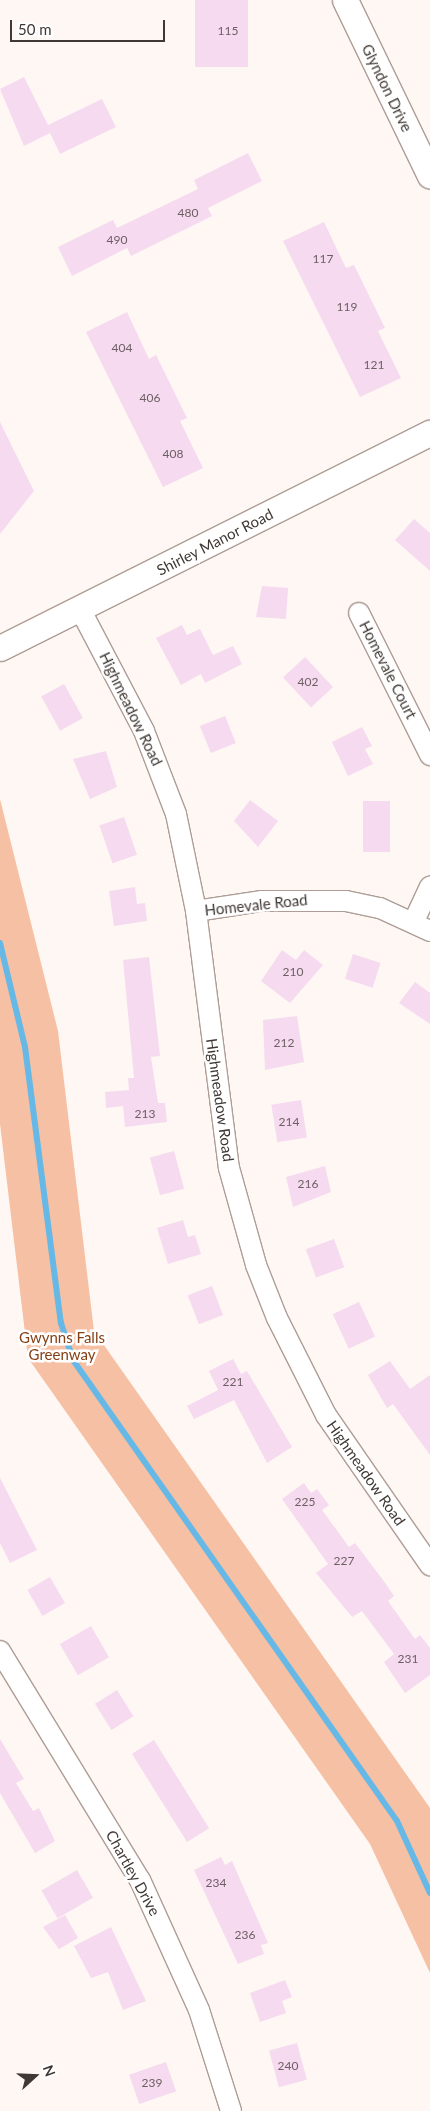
<!DOCTYPE html>
<html>
<head>
<meta charset="utf-8">
<style>
	body { margin:0 }
	#map { position:relative; width:430px; height:2111px; overflow:hidden; background:#fef7f3; font-family:Lato,sans-serif }
	div>[style] { position:absolute }
	[style*='--x'] { left:calc(var(--x)*1px); top:calc(var(--y)*1px); width:calc(var(--w)*1px); rotate:calc(var(--a)*1deg) }
	.green>* { inset:0; background:#f6c0a4 }
	.stream>* { height:6px; margin:-3px; padding:0 3px; transform-origin:3px; border-radius:3px; background:#66b8e6 }
	.building>* { inset:0; background:#f6daef; transform-origin:0 0 }
	.roads { filter:drop-shadow(1px 0 #ae9d95) drop-shadow(-1px 0 #ae9d95) drop-shadow(0 1px #ae9d95) drop-shadow(0 -1px #ae9d95) }
	.minor>* { height:20px; margin:-10px; padding:0 10px; transform-origin:10px; border-radius:10px; background:#fff }
	.tertiary>* { height:25px; margin:-12.5px; padding:0 12.5px; transform-origin:12.5px; border-radius:12.5px; background:#fff }
	span { translate:-50% -50%; white-space:nowrap; text-align:center; line-height:1.15; -webkit-text-stroke:5px #fff; paint-order:stroke }
	.number-label { font-size:12px; color:#6d6064 }
	.number-label span { -webkit-text-stroke-width:0 }
	.street-label { font-size:15px; color:#3f3835 }
	.park-label { font-size:15px; color:#854115 }
	.north { position:absolute; left:10px; top:2051px; width:50px; height:50px; -webkit-text-stroke:4px #fff; paint-order:stroke; rotate:70deg; font-size:14px; font-weight:700; line-height:20px; text-align:center; color:#3f3835 }
	.north::after { content:''; display:block; margin:auto; width:18px; height:22px; background:#3f3835; clip-path:polygon(50% 0,100% 100%,50% 72%,0 100%) }
	.scale { position:absolute; left:10px; top:20px; width:155px; height:22px; box-sizing:border-box; border:2px solid #3f3835; border-top:0; padding-left:6px; font-size:15px; line-height:18px; white-space:nowrap; color:#3f3835; -webkit-text-stroke:4px #fff; paint-order:stroke }
</style>
</head>
<body>
<div id="map">
	<div class="green">
		<div style="clip-path:polygon(0 799px,58px 1031px,94px 1331px,430px 1808px,430px 1973px,370px 1844px,28px 1358px,0 1124px)"></div>
	</div>
	<div class="stream">
		<div style="--x:0;--y:943;--w:107;--a:76.5"></div>
		<div style="--x:25;--y:1047;--w:278;--a:82.6"></div>
		<div style="--x:61;--y:1323;--w:39;--a:72"></div>
		<div style="--x:73;--y:1360;--w:563;--a:54.9"></div>
		<div style="--x:397;--y:1821;--w:79;--a:65.4"></div>
	</div>
	<div class="building">
		<div style="left:195px;top:0;width:53px;height:67px"></div>
		<div style="clip-path:polygon(24px 77px,48px 125px,102px 99px,116px 127px,60px 154px,50px 133px,24px 146px,0 89px)"></div>
		<div style="clip-path:polygon(248px 153px,262px 181px,208px 208px,212px 216px,131px 256px,127px 248px,72px 276px,58px 247px,113px 220px,117px 228px,198px 189px,194px 180px)"></div>
		<div style="clip-path:polygon(324px 222px,346px 268px,354px 265px,385px 328px,378px 331px,401px 378px,360px 397px,283px 241px)"></div>
		<div style="clip-path:polygon(127px 312px,149px 359px,156px 355px,187px 418px,180px 421px,203px 468px,163px 487px,86px 332px)"></div>
		<div style="clip-path:polygon(0 422px,34px 491px,0 534px)"></div>
		<div style="clip-path:polygon(414px 519px,430px 533px,430px 571px,395px 540px)"></div>
		<div style="clip-path:polygon(262px 586px,288px 588px,286px 619px,256px 617px)"></div>
		<div style="clip-path:polygon(182px 625px,187px 635px,200px 629px,213px 655px,233px 646px,242px 664px,205px 683px,201px 674px,181px 685px,156px 638px)"></div>
		<div style="left:305px;top:657px;width:41px;height:30px;rotate:47deg"></div>
		<div style="left:64px;top:684px;width:39px;height:26px;rotate:61deg"></div>
		<div style="left:225px;top:716px;width:29px;height:27px;rotate:68deg"></div>
		<div style="clip-path:polygon(362px 727px,372px 746px,365px 749px,373px 764px,348px 776px,332px 742px)"></div>
		<div style="clip-path:polygon(106px 751px,117px 787px,90px 799px,73px 759px)"></div>
		<div style="clip-path:polygon(250px 800px,278px 821px,258px 847px,234px 821px)"></div>
		<div style="left:363px;top:801px;width:27px;height:51px"></div>
		<div style="left:124px;top:817px;width:40px;height:26px;rotate:71deg"></div>
		<div style="clip-path:polygon(135px 887px,137px 904px,145px 903px,147px 921px,114px 926px,109px 891px)"></div>
		<div style="clip-path:polygon(282px 950px,296px 960px,304px 950px,323px 965px,290px 1003px,261px 981px)"></div>
		<div style="left:353px;top:954px;width:29px;height:26px;rotate:18deg"></div>
		<div style="clip-path:polygon(149px 957px,160px 1056px,151px 1057px,158px 1103px,165px 1103px,167px 1122px,125px 1127px,123px 1106px,106px 1108px,105px 1092px,129px 1090px,128px 1078px,134px 1078px,123px 960px)"></div>
		<div style="clip-path:polygon(415px 982px,430px 993px,430px 1024px,399px 1003px)"></div>
		<div style="clip-path:polygon(297px 1016px,304px 1062px,265px 1070px,263px 1020px)"></div>
		<div style="left:301px;top:1100px;width:38px;height:30px;rotate:81deg"></div>
		<div style="left:174px;top:1151px;width:39px;height:25px;rotate:75deg"></div>
		<div style="clip-path:polygon(325px 1166px,331px 1192px,293px 1207px,286px 1177px)"></div>
		<div style="clip-path:polygon(183px 1220px,188px 1237px,195px 1235px,201px 1254px,168px 1264px,157px 1228px)"></div>
		<div style="left:334px;top:1239px;width:30px;height:30px;rotate:70deg"></div>
		<div style="left:212px;top:1286px;width:31px;height:26px;rotate:69deg"></div>
		<div style="left:359px;top:1302px;width:38px;height:29px;rotate:65deg"></div>
		<div style="clip-path:polygon(233px 1359px,241px 1374px,247px 1371px,292px 1447px,267px 1463px,234px 1400px,194px 1419px,187px 1406px,218px 1390px,209px 1371px)"></div>
		<div style="clip-path:polygon(390px 1361px,410px 1389px,430px 1375px,430px 1455px,393px 1404px,387px 1408px,368px 1375px)"></div>
		<div style="clip-path:polygon(0 1478px,37px 1550px,10px 1563px,0 1543px)"></div>
		<div style="clip-path:polygon(304px 1483px,311px 1493px,317px 1489px,329px 1505px,322px 1510px,349px 1547px,355px 1543px,383px 1580px,394px 1596px,388px 1601px,415px 1639px,420px 1635px,430px 1648px,430px 1675px,405px 1693px,384px 1662px,394px 1654px,362px 1611px,352px 1617px,316px 1573px,328px 1564px,282px 1499px)"></div>
		<div style="left:50px;top:1577px;width:30px;height:26px;rotate:60deg"></div>
		<div style="left:91px;top:1626px;width:36px;height:36px;rotate:60deg"></div>
		<div style="left:117px;top:1690px;width:31px;height:26px;rotate:58deg"></div>
		<div style="clip-path:polygon(0 1739px,24px 1779px,16px 1783px,33px 1811px,39px 1808px,55px 1841px,35px 1853px,0 1793px)"></div>
		<div style="left:154px;top:1740px;width:104px;height:26px;rotate:58deg"></div>
		<div style="clip-path:polygon(221px 1857px,225px 1865px,232px 1861px,268px 1943px,261px 1945px,264px 1954px,238px 1964px,194px 1870px)"></div>
		<div style="left:77px;top:1870px;width:32px;height:41px;rotate:60deg"></div>
		<div style="clip-path:polygon(65px 1915px,78px 1938px,59px 1949px,43px 1927px)"></div>
		<div style="clip-path:polygon(111px 1927px,146px 2001px,123px 2010px,108px 1972px,91px 1978px,74px 1946px)"></div>
		<div style="clip-path:polygon(285px 1980px,292px 1997px,282px 2001px,286px 2013px,260px 2022px,250px 1993px)"></div>
		<div style="left:297px;top:2043px;width:38px;height:29px;rotate:75deg"></div>
		<div style="left:166px;top:2062px;width:31px;height:39px;rotate:71deg"></div>
	</div>
	<div class="roads">
		<div class="minor">
			<div style="--x:80;--y:609;--w:138;--a:62.3"></div>
			<div style="--x:144;--y:731;--w:89;--a:68.9"></div>
			<div style="--x:176;--y:814;--w:99;--a:78.3"></div>
			<div style="--x:196;--y:911;--w:259;--a:82.7"></div>
			<div style="--x:229;--y:1168;--w:101;--a:74.4"></div>
			<div style="--x:256;--y:1265;--w:57;--a:68.4"></div>
			<div style="--x:277;--y:1318;--w:109;--a:63.2"></div>
			<div style="--x:326;--y:1415;--w:183;--a:55.3"></div>
			<div style="--x:359;--y:613;--w:159;--a:63.4"></div>
			<div style="--x:196;--y:911;--w:67;--a:-8.6"></div>
			<div style="--x:262;--y:901;--w:84;--a:0"></div>
			<div style="--x:346;--y:901;--w:35;--a:12"></div>
			<div style="--x:380;--y:908;--w:55;--a:24.7"></div>
			<div style="--x:414;--y:921;--w:38;--a:-65"></div>
			<div style="--x:0;--y:1651;--w:268;--a:58.6"></div>
			<div style="--x:140;--y:1880;--w:143;--a:65.6"></div>
			<div style="--x:199;--y:2010;--w:106;--a:72.4"></div>
		</div>
		<div class="tertiary">
			<div style="--x:345;--y:0;--w:195;--a:64.2"></div>
			<div style="--x:0;--y:648;--w:481;--a:-26.6"></div>
		</div>
	</div>
	<div class="number-label">
		<span style="left:228px;top:31px">115</span>
		<span style="left:188px;top:213px">480</span>
		<span style="left:117px;top:240px">490</span>
		<span style="left:323px;top:259px">117</span>
		<span style="left:347px;top:307px">119</span>
		<span style="left:122px;top:348px">404</span>
		<span style="left:374px;top:365px">121</span>
		<span style="left:150px;top:398px">406</span>
		<span style="left:173px;top:454px">408</span>
		<span style="left:308px;top:682px">402</span>
		<span style="left:293px;top:972px">210</span>
		<span style="left:284px;top:1043px">212</span>
		<span style="left:145px;top:1114px">213</span>
		<span style="left:289px;top:1122px">214</span>
		<span style="left:308px;top:1184px">216</span>
		<span style="left:233px;top:1382px">221</span>
		<span style="left:305px;top:1502px">225</span>
		<span style="left:344px;top:1561px">227</span>
		<span style="left:408px;top:1659px">231</span>
		<span style="left:216px;top:1883px">234</span>
		<span style="left:245px;top:1935px">236</span>
		<span style="left:288px;top:2066px">240</span>
		<span style="left:152px;top:2083px">239</span>
	</div>
	<div class="street-label">
		<span style="left:387px;top:88px;rotate:64deg">Glyndon Drive</span>
		<span style="left:215px;top:542px;rotate:-27deg">Shirley Manor Road</span>
		<span style="left:388px;top:670px;rotate:63deg">Homevale Court</span>
		<span style="left:131px;top:709px;rotate:64deg">Highmeadow Road</span>
		<span style="left:256px;top:905px;rotate:-6deg">Homevale Road</span>
		<span style="left:220px;top:1100px;rotate:82deg">Highmeadow Road</span>
		<span style="left:366px;top:1473px;rotate:55deg">Highmeadow Road</span>
		<span style="left:133px;top:1873px;rotate:61deg">Chartley Drive</span>
	</div>
	<div class="park-label">
		<span style="left:62px;top:1346px">Gwynns Falls<br>Greenway</span>
	</div>
	<div class="north">N</div>
	<div class="scale">50 m</div>
</div>
</body>
</html>
